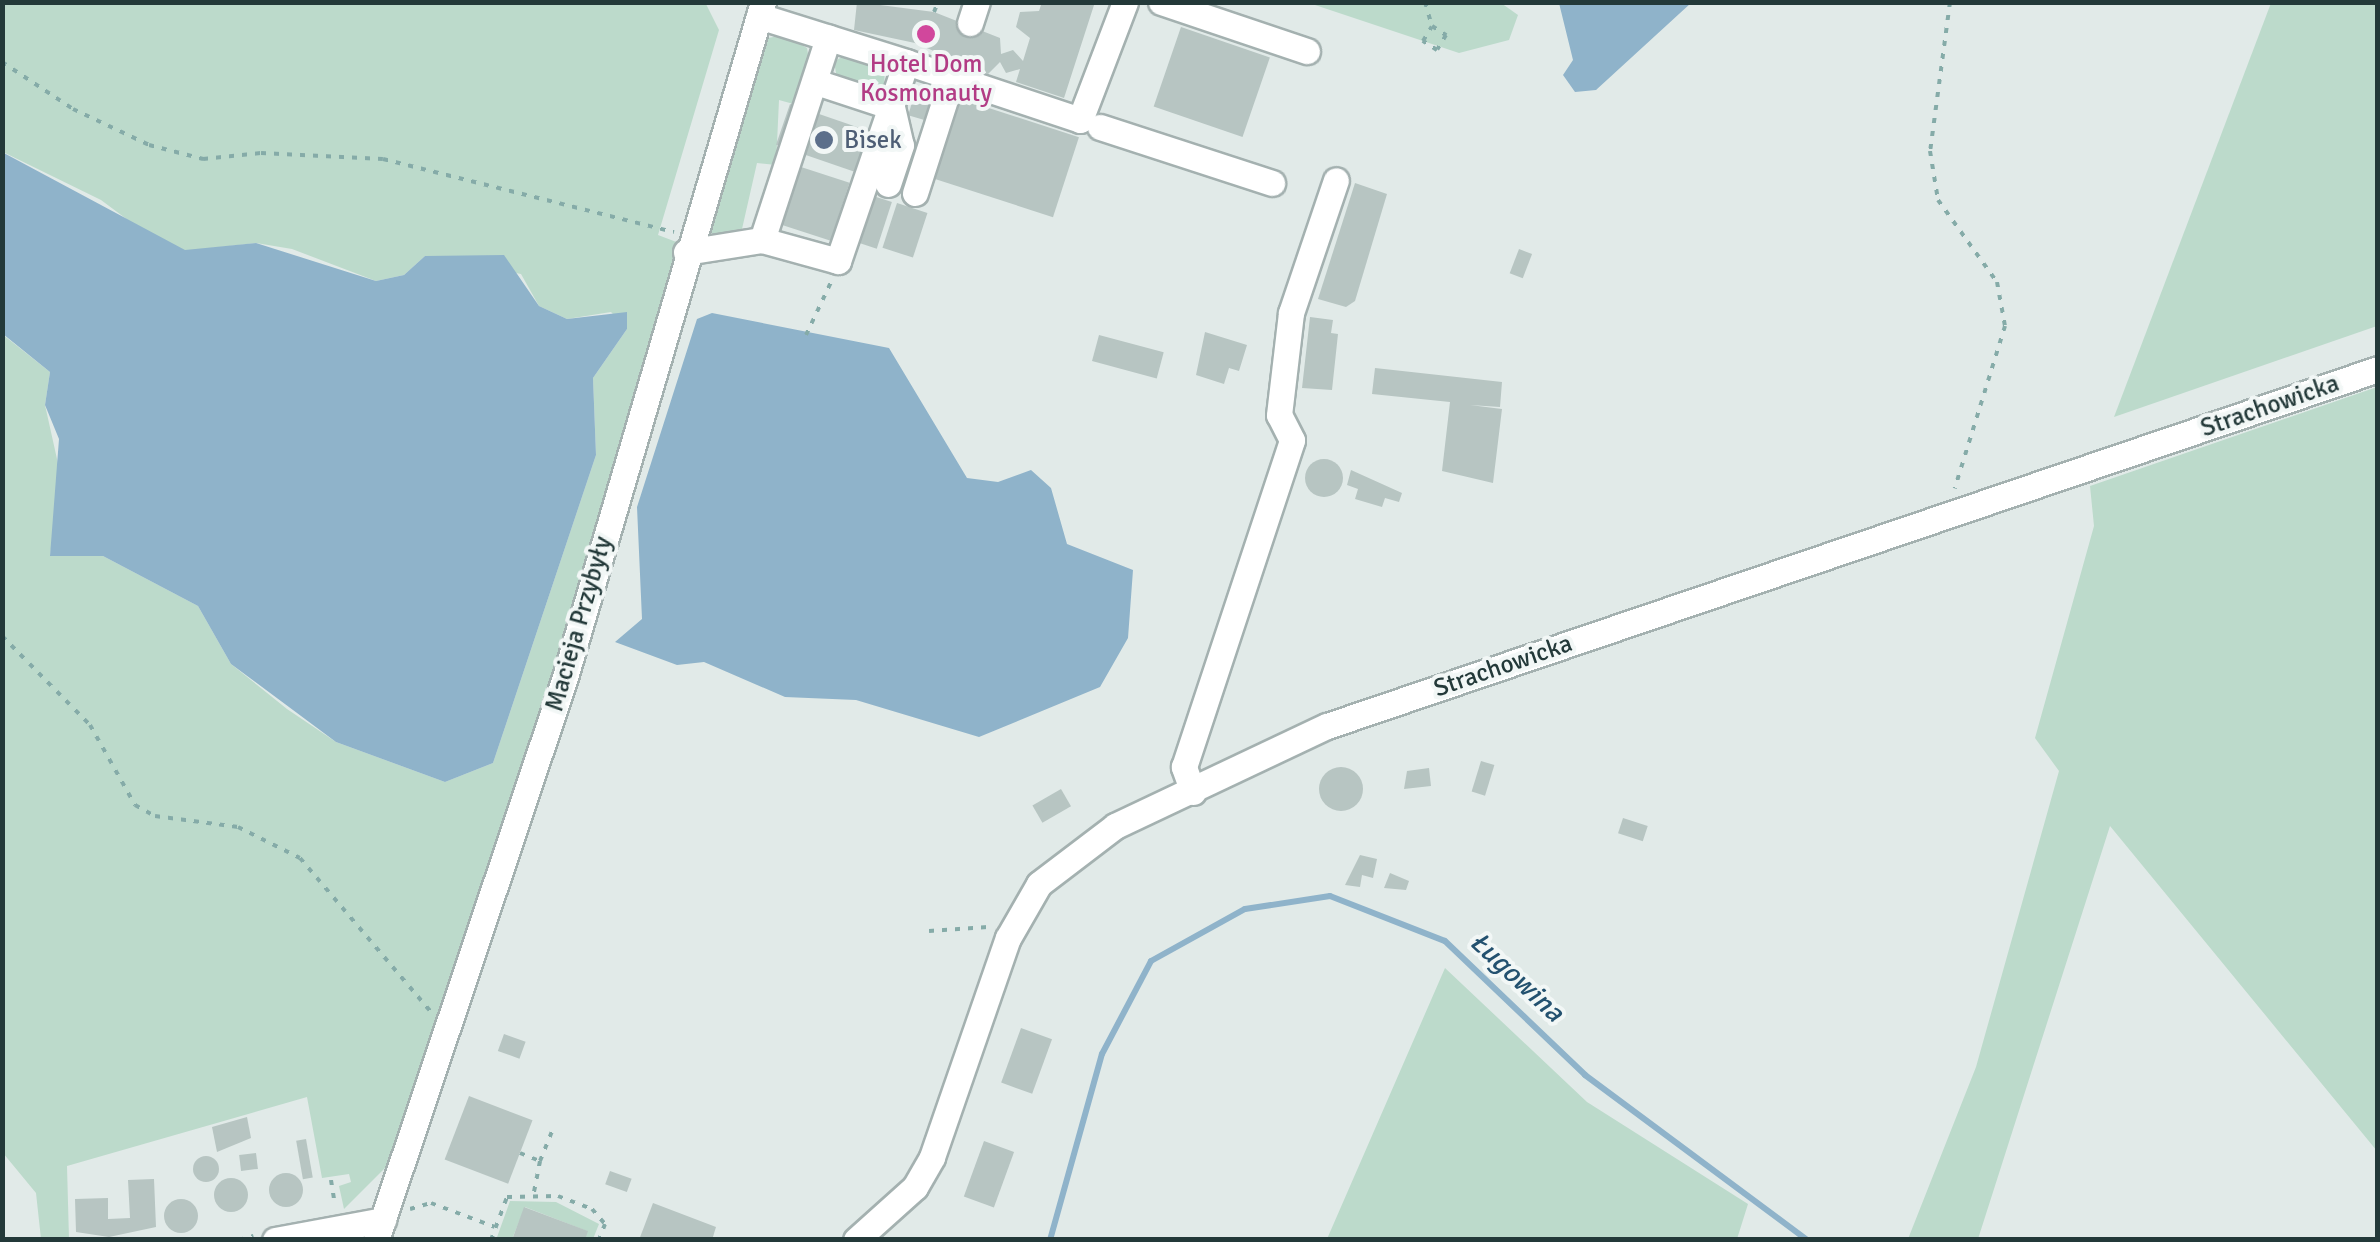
<!DOCTYPE html>
<html>
<head>
<meta charset="utf-8">
<style>
	body { margin:0 }
	#map { position:relative; width:2380px; height:1242px; overflow:hidden; background:#e1eae8; font-family:Signika,sans-serif }
	div>[style] { position:absolute }
	[style*='--x'] { left:calc(var(--x)*1px); top:calc(var(--y)*1px); width:calc(var(--w)*1px); rotate:calc(var(--a)*1deg) }
	.green>* { inset:0; background:#bcdacb }
	.water>* { inset:0; background:#8fb3ca }
	.stream>* { height:6px; margin:-3px; padding:0 3px; transform-origin:3px; border-radius:3px; background:#8fb3ca }
	.building>* { inset:0; background:#b7c5c2; transform-origin:0 0 }
	.round { border-radius:50% }
	.path>* { height:4px; margin-top:-2px; transform-origin:0; background:repeating-linear-gradient(90deg,#85aba8 0 5px,transparent 0 13px) }
	.roads { filter:drop-shadow(2px 0 #a4b1b0) drop-shadow(-2px 0 #a4b1b0) drop-shadow(0 2px #a4b1b0) drop-shadow(0 -2px #a4b1b0) }
	.minor>* { height:25px; margin:-12.5px; padding:0 12.5px; transform-origin:12.5px; border-radius:12.5px; background:#fff }
	.dots>* { width:28px; height:28px; translate:-50% -50%; box-sizing:border-box; border:5px solid #f2f7f6; border-radius:50% }
	span { translate:-50% -50%; white-space:nowrap; text-align:center; line-height:1.15; -webkit-text-stroke:8px #f2f7f6; paint-order:stroke }
	.hotel-label { font-size:25px; color:#b23c85 }
	.service-label { font-size:25px; color:#4e5e75 }
	.left { translate:0 -50%; text-align:left }
	.street-label { font-size:25px; color:#233939 }
	.water-label { font-size:28px; color:#23516f; font-style:italic }
	.frame { position:absolute; inset:0; border:5px solid #233939; pointer-events:none }
</style>
</head>
<body>
<div id="map">
	<div class="green">
		<div style="clip-path:polygon(705px 2px,719px 30px,658px 235px,679px 243px,543px 716px,389px 1164px,344px 1209px,339px 1186px,351px 1182px,349px 1174px,322px 1178px,307px 1097px,67px 1166px,69px 1239px,41px 1239px,36px 1193px,3px 1153px,2px 334px,50px 372px,45px 405px,61px 477px,50px 556px,103px 556px,198px 606px,231px 664px,287px 709px,336px 742px,445px 782px,493px 763px,596px 455px,593px 378px,627px 329px,611px 312px,567px 319px,539px 306px,521px 274px,425px 256px,404px 275px,376px 281px,292px 249px,256px 243px,185px 251px,152px 238px,101px 200px,3px 152px,3px 3px)"></div>
		<div style="clip-path:polygon(1309px 3px,1501px 3px,1518px 15px,1509px 40px,1459px 53px)"></div>
		<div style="clip-path:polygon(2271px 3px,2377px 3px,2377px 326px,2114px 417px)"></div>
		<div style="clip-path:polygon(784px 35px,807px 48px,810px 66px,797px 105px,779px 100px,776px 165px,757px 163px,742px 229px,712px 234px,707px 228px,768px 38px)"></div>
		<div style="clip-path:polygon(846px 54px,885px 67px,884px 86px,837px 78px,834px 62px)"></div>
		<div style="clip-path:polygon(2377px 387px,2377px 1151px,2110px 826px,1978px 1239px,1908px 1239px,1976px 1067px,2059px 771px,2035px 738px,2094px 526px,2090px 486px)"></div>
		<div style="clip-path:polygon(1445px 968px,1587px 1102px,1748px 1204px,1737px 1239px,1327px 1239px)"></div>
		<div style="clip-path:polygon(510px 1201px,556px 1202px,599px 1224px,593px 1239px,585px 1239px,587px 1231px,525px 1207px,512px 1239px,496px 1240px)"></div>
	</div>
	<div class="water">
		<div style="clip-path:polygon(1559px 3px,1559px 2px,1691px 3px,1596px 90px,1575px 92px,1563px 75px,1573px 60px)"></div>
		<div style="clip-path:polygon(2px 152px,185px 250px,256px 243px,376px 281px,404px 275px,425px 256px,504px 255px,539px 306px,567px 319px,627px 312px,627px 329px,593px 378px,596px 455px,493px 763px,445px 782px,336px 742px,231px 664px,198px 606px,103px 556px,50px 556px,59px 439px,45px 405px,50px 372px,3px 334px)"></div>
		<div style="clip-path:polygon(712px 313px,889px 348px,967px 478px,998px 482px,1031px 470px,1051px 488px,1067px 544px,1133px 570px,1128px 638px,1100px 687px,979px 737px,856px 700px,785px 697px,704px 662px,677px 665px,615px 642px,642px 619px,637px 507px,697px 319px)"></div>
	</div>
	<div class="stream">
		<div style="--x:1050;--y:1240;--w:193;--a:-74.4"></div>
		<div style="--x:1102;--y:1054;--w:105;--a:-62.2"></div>
		<div style="--x:1151;--y:961;--w:107;--a:-29"></div>
		<div style="--x:1245;--y:909;--w:86;--a:-8.7"></div>
		<div style="--x:1330;--y:896;--w:123;--a:21.4"></div>
		<div style="--x:1445;--y:941;--w:194;--a:43.7"></div>
		<div style="--x:1585;--y:1075;--w:277;--a:36.6"></div>
	</div>
	<div class="building">
		<div style="clip-path:polygon(857px 2px,934px 12px,1000px 38px,1001px 54px,1013px 50px,1023px 61px,1030px 38px,1016px 27px,1020px 12px,1039px 11px,1042px 2px,1095px 2px,1064px 98px,1016px 82px,1020px 69px,1006px 73px,1000px 62px,988px 74px,915px 43px,854px 30px)"></div>
		<div style="left:1181px;top:27px;width:94px;height:84px;rotate:19deg"></div>
		<div style="left:914px;top:96px;width:17px;height:20px;rotate:17deg"></div>
		<div style="left:961px;top:99px;width:124px;height:84px;rotate:18deg"></div>
		<div style="left:790px;top:104px;width:103px;height:43px;rotate:19deg"></div>
		<div style="left:801px;top:167px;width:51px;height:61px;rotate:18deg"></div>
		<div style="clip-path:polygon(1355px 183px,1387px 194px,1355px 301px,1346px 307px,1318px 299px)"></div>
		<div style="left:870px;top:195px;width:23px;height:49px;rotate:18deg"></div>
		<div style="left:897px;top:203px;width:32px;height:47px;rotate:18deg"></div>
		<div style="left:1519px;top:249px;width:14px;height:26px;rotate:21deg"></div>
		<div style="clip-path:polygon(1310px 317px,1333px 320px,1331px 333px,1338px 334px,1332px 390px,1302px 388px)"></div>
		<div style="clip-path:polygon(1205px 332px,1247px 345px,1239px 371px,1229px 368px,1224px 384px,1196px 375px)"></div>
		<div style="left:1099px;top:335px;width:67px;height:27px;rotate:15deg"></div>
		<div style="clip-path:polygon(1375px 368px,1502px 382px,1500px 407px,1470px 405px,1502px 409px,1493px 483px,1442px 471px,1450px 402px,1372px 394px)"></div>
		<div class="round" style="left:1305px;top:459px;width:38px;height:38px"></div>
		<div style="clip-path:polygon(1351px 470px,1402px 493px,1399px 502px,1385px 498px,1382px 507px,1355px 499px,1358px 489px,1347px 485px)"></div>
		<div style="left:1481px;top:761px;width:14px;height:32px;rotate:17deg"></div>
		<div class="round" style="left:1319px;top:767px;width:44px;height:44px"></div>
		<div style="clip-path:polygon(1429px 768px,1431px 786px,1404px 789px,1407px 771px)"></div>
		<div style="left:1061px;top:789px;width:20px;height:33px;rotate:60deg"></div>
		<div style="left:1623px;top:818px;width:26px;height:16px;rotate:18deg"></div>
		<div style="clip-path:polygon(1360px 855px,1377px 859px,1373px 878px,1362px 875px,1360px 887px,1345px 885px)"></div>
		<div style="clip-path:polygon(1390px 873px,1409px 881px,1406px 890px,1384px 888px)"></div>
		<div style="left:1021px;top:1028px;width:33px;height:58px;rotate:20deg"></div>
		<div style="left:504px;top:1034px;width:23px;height:18px;rotate:20deg"></div>
		<div style="left:469px;top:1096px;width:68px;height:68px;rotate:21deg"></div>
		<div style="clip-path:polygon(247px 1117px,251px 1138px,217px 1152px,212px 1127px)"></div>
		<div style="left:306px;top:1139px;width:39px;height:10px;rotate:80deg"></div>
		<div style="left:984px;top:1141px;width:32px;height:59px;rotate:20deg"></div>
		<div style="left:256px;top:1153px;width:16px;height:17px;rotate:83deg"></div>
		<div class="round" style="left:193px;top:1156px;width:26px;height:26px"></div>
		<div style="left:610px;top:1171px;width:23px;height:14px;rotate:20deg"></div>
		<div class="round" style="left:269px;top:1173px;width:34px;height:34px"></div>
		<div class="round" style="left:214px;top:1178px;width:34px;height:34px"></div>
		<div style="clip-path:polygon(154px 1179px,156px 1227px,109px 1237px,76px 1232px,75px 1199px,108px 1198px,108px 1219px,130px 1218px,128px 1180px)"></div>
		<div class="round" style="left:164px;top:1199px;width:34px;height:34px"></div>
		<div style="clip-path:polygon(653px 1203px,716px 1227px,712px 1240px,639px 1240px)"></div>
		<div style="clip-path:polygon(524px 1207px,588px 1231px,585px 1240px,512px 1240px)"></div>
	</div>
	<div class="path">
		<div style="--x:1425;--y:2;--w:25;--a:74"></div>
		<div style="--x:1432;--y:26;--w:17;--a:33"></div>
		<div style="--x:1446;--y:35;--w:17;--a:121"></div>
		<div style="--x:1437;--y:50;--w:17;--a:-147"></div>
		<div style="--x:1423;--y:41;--w:17;--a:-59"></div>
		<div style="--x:1950;--y:2;--w:150;--a:97.6"></div>
		<div style="--x:1930;--y:151;--w:50;--a:80.7"></div>
		<div style="--x:1938;--y:200;--w:101;--a:54.3"></div>
		<div style="--x:1997;--y:282;--w:45;--a:79.7"></div>
		<div style="--x:2005;--y:326;--w:170;--a:107.2"></div>
		<div style="--x:934;--y:12;--w:11;--a:-68"></div>
		<div style="--x:2;--y:62;--w:85;--a:33.5"></div>
		<div style="--x:73;--y:109;--w:84;--a:25.3"></div>
		<div style="--x:149;--y:145;--w:56;--a:14.5"></div>
		<div style="--x:203;--y:159;--w:58;--a:-5.9"></div>
		<div style="--x:261;--y:153;--w:122;--a:2.8"></div>
		<div style="--x:383;--y:159;--w:300;--a:14.1"></div>
		<div style="--x:806;--y:335;--w:61;--a:-64.7"></div>
		<div style="--x:2;--y:636;--w:125;--a:45.3"></div>
		<div style="--x:90;--y:725;--w:92;--a:60.6"></div>
		<div style="--x:135;--y:805;--w:23;--a:29"></div>
		<div style="--x:155;--y:816;--w:84;--a:7.5"></div>
		<div style="--x:238;--y:827;--w:69;--a:26.6"></div>
		<div style="--x:300;--y:858;--w:202;--a:49.6"></div>
		<div style="--x:929;--y:931;--w:59;--a:-3.9"></div>
		<div style="--x:520;--y:1153;--w:22;--a:22"></div>
		<div style="--x:540;--y:1161;--w:36;--a:101"></div>
		<div style="--x:540;--y:1161;--w:35;--a:-68"></div>
		<div style="--x:331;--y:1180;--w:25;--a:81"></div>
		<div style="--x:410;--y:1209;--w:22;--a:-16"></div>
		<div style="--x:431;--y:1203;--w:68;--a:20.6"></div>
		<div style="--x:239;--y:1240;--w:15;--a:-16"></div>
		<div style="--x:491;--y:1240;--w:46;--a:-69.6"></div>
		<div style="--x:507;--y:1197;--w:51;--a:-1.1"></div>
		<div style="--x:558;--y:1196;--w:36;--a:21"></div>
		<div style="--x:592;--y:1209;--w:20;--a:49"></div>
		<div style="--x:605;--y:1224;--w:17;--a:111"></div>
	</div>
	<div class="roads">
		<div class="minor">
			<div style="--x:1161;--y:2;--w:154;--a:18.6"></div>
			<div style="--x:970;--y:23;--w:22;--a:-72"></div>
			<div style="--x:906;--y:62;--w:183;--a:18.4"></div>
			<div style="--x:1080;--y:120;--w:126;--a:-69.1"></div>
			<div style="--x:816;--y:82;--w:80;--a:18.2"></div>
			<div style="--x:892;--y:107;--w:39;--a:77"></div>
			<div style="--x:901;--y:145;--w:41;--a:108.4"></div>
			<div style="--x:1100;--y:127;--w:181;--a:18"></div>
			<div style="--x:915;--y:193;--w:121;--a:-72.2"></div>
			<div style="--x:762;--y:240;--w:213;--a:-71.9"></div>
			<div style="--x:686;--y:252;--w:77;--a:-9"></div>
			<div style="--x:762;--y:240;--w:79;--a:15.4"></div>
			<div style="--x:838;--y:261;--w:210;--a:-71.1"></div>
			<div style="--x:906;--y:62;--w:154;--a:-162.6"></div>
			<div style="--x:1193;--y:792;--w:27;--a:-110"></div>
			<div style="--x:1184;--y:767;--w:344;--a:-71.7"></div>
			<div style="--x:1292;--y:440;--w:28;--a:-117"></div>
			<div style="--x:1279;--y:415;--w:103;--a:-83.3"></div>
			<div style="--x:1291;--y:313;--w:140;--a:-71.3"></div>
			<div style="--x:275;--y:1240;--w:110;--a:-10.5"></div>
			<div style="--x:376;--y:1240;--w:594;--a:-71.44"></div>
			<div style="--x:565;--y:677;--w:703;--a:-73.65"></div>
			<div style="--x:856;--y:1240;--w:79;--a:-41.9"></div>
			<div style="--x:915;--y:1187;--w:34;--a:-60"></div>
			<div style="--x:932;--y:1157;--w:232;--a:-70.9"></div>
			<div style="--x:1008;--y:938;--w:62;--a:-60.1"></div>
			<div style="--x:1039;--y:884;--w:96;--a:-37.3"></div>
			<div style="--x:1115;--y:826;--w:234;--a:-25.3"></div>
			<div style="--x:1327;--y:726;--w:1110;--a:-18.76"></div>
		</div>
	</div>
	<div class="dots">
		<div style="left:926px;top:34px;background:#d1479c"></div>
		<div style="left:824px;top:140px;background:#5c6f8a"></div>
	</div>
	<div class="hotel-label">
		<span style="left:926px;top:79px">Hotel Dom<br>Kosmonauty</span>
	</div>
	<div class="service-label">
		<span class="left" style="left:844px;top:140px">Bisek</span>
	</div>
	<div class="street-label">
		<span style="left:2270px;top:406px;rotate:-19deg">Strachowicka</span>
		<span style="left:579px;top:624px;rotate:-74deg">Macieja Przybyły</span>
		<span style="left:1503px;top:666px;rotate:-19deg">Strachowicka</span>
	</div>
	<div class="water-label">
		<span style="left:1517px;top:977px;rotate:43deg">Ługowina</span>
	</div>
	<div class="frame"></div>
</div>
</body>
</html>
